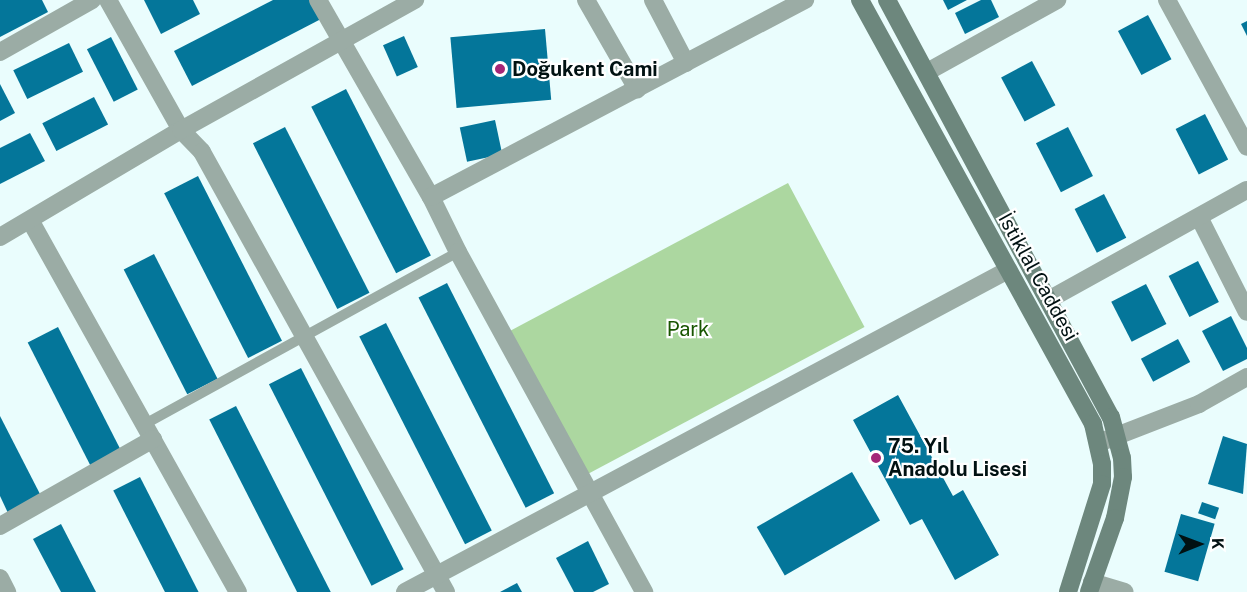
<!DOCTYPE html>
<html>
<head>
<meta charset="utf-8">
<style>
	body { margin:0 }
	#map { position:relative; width:1247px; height:592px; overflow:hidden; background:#eafdfd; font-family:"Public Sans",sans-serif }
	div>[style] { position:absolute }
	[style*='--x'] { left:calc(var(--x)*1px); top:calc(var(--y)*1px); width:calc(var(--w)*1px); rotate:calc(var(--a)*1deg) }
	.green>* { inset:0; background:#acd7a0; transform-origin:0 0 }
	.building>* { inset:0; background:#04769a; transform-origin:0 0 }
	.lane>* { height:10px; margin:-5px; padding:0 5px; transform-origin:5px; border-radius:5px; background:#9baca5 }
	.street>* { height:18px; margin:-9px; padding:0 9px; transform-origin:9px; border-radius:9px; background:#9baca5 }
	.secondary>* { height:18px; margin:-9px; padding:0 9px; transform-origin:9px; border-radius:9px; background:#6d877d }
	.dots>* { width:16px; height:16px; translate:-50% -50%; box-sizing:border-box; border:3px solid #fff; border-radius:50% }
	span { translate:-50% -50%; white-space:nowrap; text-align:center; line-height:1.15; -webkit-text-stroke:4.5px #fff; paint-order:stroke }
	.poi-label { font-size:20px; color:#011112; font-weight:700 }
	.left { translate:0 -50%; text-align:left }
	.street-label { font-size:20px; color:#011112 }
	.park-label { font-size:20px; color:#185500 }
	.north { position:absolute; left:1169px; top:514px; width:60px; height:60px; -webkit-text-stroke:4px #fff; paint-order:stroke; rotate:89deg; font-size:16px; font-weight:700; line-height:24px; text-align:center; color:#011112 }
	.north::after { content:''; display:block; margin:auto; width:21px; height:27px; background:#011112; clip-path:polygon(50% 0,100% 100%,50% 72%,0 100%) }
</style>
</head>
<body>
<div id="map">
	<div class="green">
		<div style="left:788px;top:183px;width:163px;height:315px;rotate:62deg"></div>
	</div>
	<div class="building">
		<div style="clip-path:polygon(0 0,42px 0,48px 12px,0 37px)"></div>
		<div style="clip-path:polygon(144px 0,193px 0,200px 14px,161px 34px)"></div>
		<div style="clip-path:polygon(273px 0,311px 0,321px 19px,192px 86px,174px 51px)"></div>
		<div style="clip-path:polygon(943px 0,967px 0,948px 10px)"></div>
		<div style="clip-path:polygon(981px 0,991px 0,999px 17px,965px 34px,955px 13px)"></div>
		<div style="left:1148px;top:15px;width:50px;height:34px;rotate:62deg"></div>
		<div style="clip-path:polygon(1247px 21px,1247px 36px,1241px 24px)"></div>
		<div style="left:545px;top:29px;width:71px;height:95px;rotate:85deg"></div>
		<div style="left:404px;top:36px;width:34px;height:23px;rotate:66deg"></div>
		<div style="left:111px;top:37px;width:59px;height:27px;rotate:63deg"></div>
		<div style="left:69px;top:43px;width:32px;height:62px;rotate:64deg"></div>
		<div style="left:1032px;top:61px;width:50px;height:35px;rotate:62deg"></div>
		<div style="clip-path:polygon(0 84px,15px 113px,0 121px)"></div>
		<div style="left:346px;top:89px;width:187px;height:39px;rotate:63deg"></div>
		<div style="left:94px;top:97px;width:31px;height:58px;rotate:63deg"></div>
		<div style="left:1205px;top:114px;width:51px;height:33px;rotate:63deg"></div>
		<div style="left:495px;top:120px;width:35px;height:36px;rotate:78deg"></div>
		<div style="left:285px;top:127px;width:186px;height:36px;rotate:63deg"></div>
		<div style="left:1068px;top:127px;width:55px;height:36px;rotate:63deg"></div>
		<div style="clip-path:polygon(30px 133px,45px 161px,0 184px,0 148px)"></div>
		<div style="left:198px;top:176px;width:185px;height:38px;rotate:63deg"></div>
		<div style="left:1104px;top:194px;width:49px;height:33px;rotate:63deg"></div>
		<div style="left:154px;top:254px;width:140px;height:34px;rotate:63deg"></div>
		<div style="left:1198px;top:261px;width:46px;height:33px;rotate:63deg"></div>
		<div style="left:447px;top:283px;width:236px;height:32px;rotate:63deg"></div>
		<div style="left:1146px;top:284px;width:45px;height:39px;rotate:63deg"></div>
		<div style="clip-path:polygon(1231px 316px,1247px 348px,1247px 359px,1223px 371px,1202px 331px)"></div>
		<div style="left:386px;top:323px;width:233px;height:30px;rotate:63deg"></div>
		<div style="left:58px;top:327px;width:139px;height:34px;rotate:63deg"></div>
		<div style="left:1178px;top:339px;width:26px;height:42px;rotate:62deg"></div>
		<div style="left:301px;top:368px;width:226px;height:36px;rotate:63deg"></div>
		<div style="clip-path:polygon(898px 395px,953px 496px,963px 490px,999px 555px,955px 580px,922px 519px,910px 525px,853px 420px)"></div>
		<div style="left:236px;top:406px;width:209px;height:30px;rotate:63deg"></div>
		<div style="clip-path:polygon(0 416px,41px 496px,8px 513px,0 496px)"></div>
		<div style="clip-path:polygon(1223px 436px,1247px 444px,1243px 494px,1208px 484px)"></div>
		<div style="left:852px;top:472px;width:56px;height:110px;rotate:60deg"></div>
		<div style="left:140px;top:477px;width:129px;height:30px;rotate:63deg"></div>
		<div style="left:1202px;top:502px;width:18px;height:12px;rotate:19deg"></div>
		<div style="left:1181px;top:514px;width:35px;height:60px;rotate:16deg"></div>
		<div style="clip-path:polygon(61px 524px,96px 592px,61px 592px,33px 539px)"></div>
		<div style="clip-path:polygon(588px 541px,609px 584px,593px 592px,574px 592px,556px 558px)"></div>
		<div style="clip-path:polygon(517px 583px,522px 592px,500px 592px)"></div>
	</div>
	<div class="lane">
		<div style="--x:145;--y:424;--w:357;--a:-28.8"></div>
	</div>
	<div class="street">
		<div style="--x:108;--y:0;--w:149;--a:60.7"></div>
		<div style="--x:181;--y:130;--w:30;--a:46"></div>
		<div style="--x:202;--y:152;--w:503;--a:60.99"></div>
		<div style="--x:318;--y:0;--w:227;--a:60.2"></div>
		<div style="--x:431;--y:197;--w:61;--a:63.9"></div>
		<div style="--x:458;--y:252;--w:388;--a:61.3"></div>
		<div style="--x:586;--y:0;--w:103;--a:60.2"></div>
		<div style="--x:653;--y:0;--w:71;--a:62.4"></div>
		<div style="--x:1167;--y:0;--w:167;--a:61.4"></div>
		<div style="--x:0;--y:52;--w:106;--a:-29.5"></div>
		<div style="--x:927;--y:72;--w:149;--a:-29"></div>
		<div style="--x:431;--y:197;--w:423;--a:-27.8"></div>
		<div style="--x:1199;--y:217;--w:106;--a:63.2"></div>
		<div style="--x:30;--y:220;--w:426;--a:60.8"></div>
		<div style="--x:0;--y:237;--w:210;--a:-30.6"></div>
		<div style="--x:181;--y:130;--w:268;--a:-29.1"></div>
		<div style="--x:1050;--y:299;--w:225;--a:-29"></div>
		<div style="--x:1101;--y:442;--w:105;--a:-21.2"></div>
		<div style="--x:1199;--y:404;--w:55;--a:-29.4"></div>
		<div style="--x:0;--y:526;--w:176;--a:-29.6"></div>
		<div style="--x:0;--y:578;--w:16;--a:63"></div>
		<div style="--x:1092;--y:582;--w:34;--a:17"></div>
		<div style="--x:405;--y:592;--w:684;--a:-28.1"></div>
	</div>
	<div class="secondary">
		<div style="--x:860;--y:0;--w:484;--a:61.2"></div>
		<div style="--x:1093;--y:424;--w:41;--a:77.3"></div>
		<div style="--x:1102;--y:464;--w:20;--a:90"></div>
		<div style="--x:1102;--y:484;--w:113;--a:107.5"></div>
		<div style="--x:887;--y:0;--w:473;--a:61.8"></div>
		<div style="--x:1111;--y:417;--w:42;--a:75"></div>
		<div style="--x:1122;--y:458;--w:19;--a:87"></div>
		<div style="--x:1123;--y:477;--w:42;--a:101"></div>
		<div style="--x:1115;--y:518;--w:78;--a:109.4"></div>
	</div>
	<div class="dots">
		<div style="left:500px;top:69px;background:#a42677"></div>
		<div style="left:876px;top:458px;background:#a42677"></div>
	</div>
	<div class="poi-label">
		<span class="left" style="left:512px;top:69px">Doğukent Cami</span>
		<span class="left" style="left:888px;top:458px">75. Yıl<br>Anadolu Lisesi</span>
	</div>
	<div class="street-label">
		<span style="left:1038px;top:277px;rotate:61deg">İstiklal Caddesi</span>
	</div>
	<div class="park-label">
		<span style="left:688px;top:329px">Park</span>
	</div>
	<div class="north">K</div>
</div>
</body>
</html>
